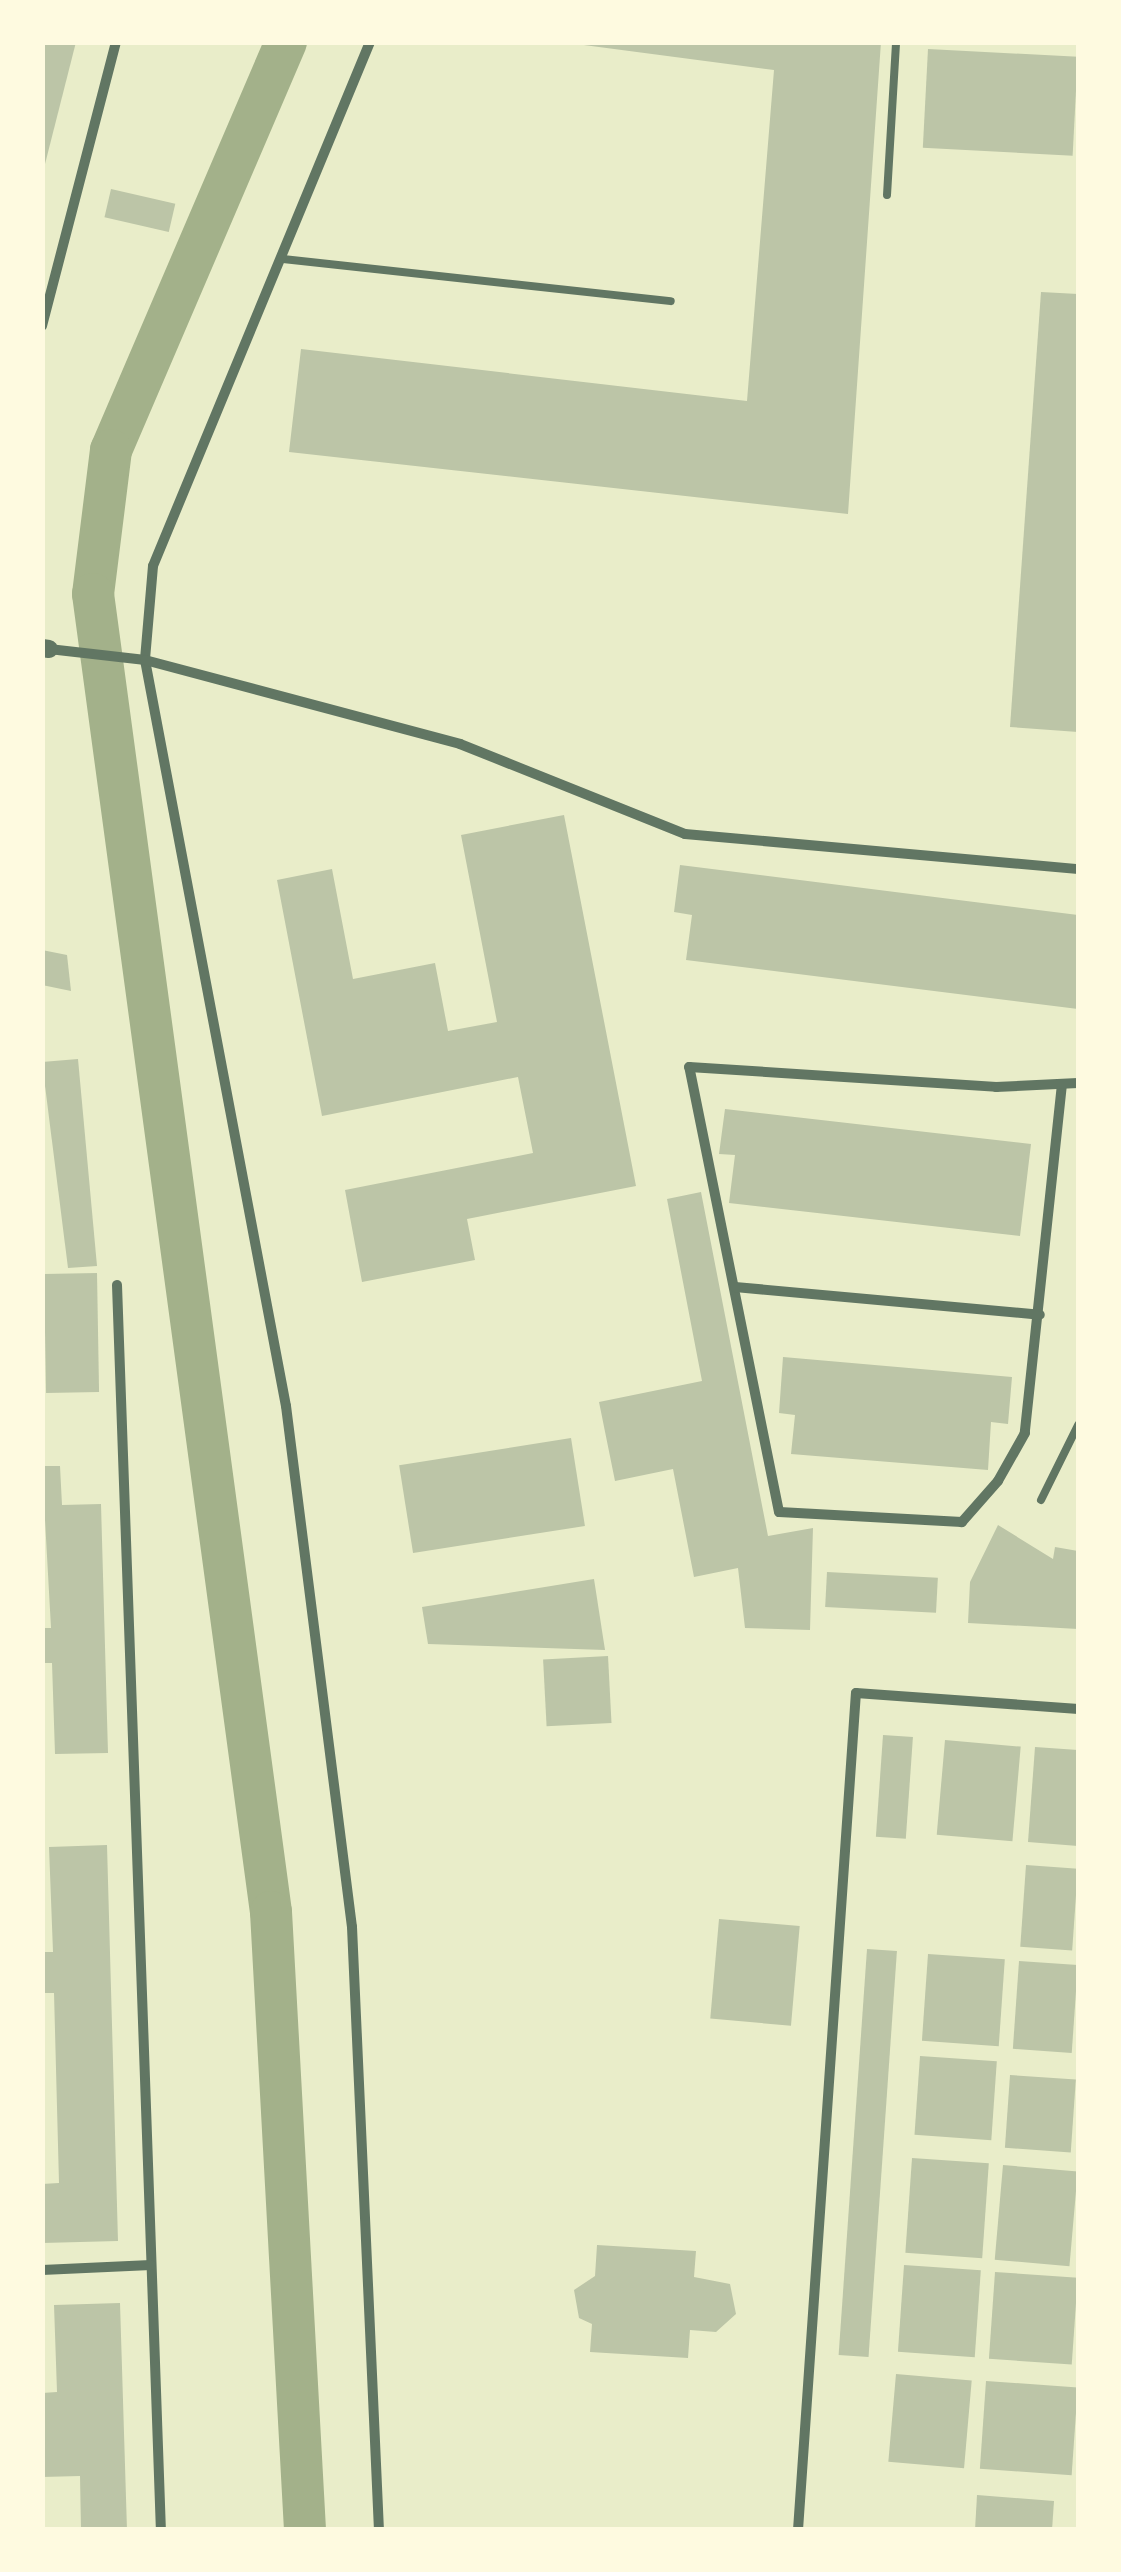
<!DOCTYPE html>
<html>
<head>
<meta charset="utf-8">
<style>
	body { margin:0 }
	#map { position:relative; width:1121px; height:2572px; overflow:hidden; background:#e9edc9; font-family:"Space Grotesk",sans-serif }
	div>[style] { position:absolute }
	[style*='--x'] { left:calc(var(--x)*1px); top:calc(var(--y)*1px); width:calc(var(--w)*1px); rotate:calc(var(--a)*1deg) }
	.canal>* { height:42px; margin:-21px; padding:0 21px; transform-origin:21px; border-radius:21px; background:#a3b18a }
	.building>* { inset:0; background:#bcc5a7; transform-origin:0 0 }
	.service>* { height:8px; margin:-4px; padding:0 4px; transform-origin:4px; border-radius:4px; background:#617663 }
	.minor>* { height:10px; margin:-5px; padding:0 5px; transform-origin:5px; border-radius:5px; background:#617663 }
	.tertiary>* { height:18px; margin:-9px; padding:0 9px; transform-origin:9px; border-radius:9px; background:#617663 }
	span { translate:-50% -50%; white-space:nowrap; text-align:center; line-height:1.15; -webkit-text-stroke:10px #fefae0; paint-order:stroke }
	.frame { position:absolute; inset:0; border:45px solid #fefae0; pointer-events:none }
</style>
</head>
<body>
<div id="map">
	<div class="canal">
		<div style="--x:286;--y:42;--w:444;--a:113.2"></div>
		<div style="--x:111;--y:450;--w:145;--a:97.1"></div>
		<div style="--x:93;--y:594;--w:1330;--a:82.31"></div>
		<div style="--x:271;--y:1912;--w:619;--a:86.85"></div>
	</div>
	<div class="building">
		<div style="clip-path:polygon(42px 42px,76px 42px,44px 168px,42px 168px)"></div>
		<div style="clip-path:polygon(561px 42px,881px 42px,848px 514px,289px 452px,301px 349px,747px 401px,774px 70px)"></div>
		<div style="left:928px;top:49px;width:150px;height:99px;rotate:3deg"></div>
		<div style="left:111px;top:189px;width:66px;height:29px;rotate:13deg"></div>
		<div style="clip-path:polygon(1041px 292px,1078px 294px,1078px 732px,1010px 727px)"></div>
		<div style="clip-path:polygon(564px 815px,636px 1186px,467px 1219px,475px 1260px,362px 1282px,345px 1190px,533px 1153px,518px 1077px,322px 1116px,277px 880px,332px 869px,353px 979px,435px 963px,448px 1031px,497px 1022px,461px 835px)"></div>
		<div style="clip-path:polygon(680px 865px,1078px 915px,1078px 1009px,686px 960px,692px 915px,674px 912px)"></div>
		<div style="clip-path:polygon(42px 950px,67px 955px,71px 991px,42px 985px)"></div>
		<div style="clip-path:polygon(78px 1059px,97px 1266px,68px 1268px,42px 1062px)"></div>
		<div style="clip-path:polygon(725px 1109px,1031px 1144px,1020px 1236px,729px 1203px,735px 1155px,719px 1154px)"></div>
		<div style="clip-path:polygon(701px 1192px,768px 1536px,813px 1528px,810px 1630px,745px 1628px,738px 1568px,694px 1577px,673px 1469px,615px 1481px,599px 1402px,702px 1381px,667px 1199px)"></div>
		<div style="left:97px;top:1273px;width:119px;height:53px;rotate:89deg"></div>
		<div style="clip-path:polygon(783px 1357px,1012px 1377px,1008px 1424px,991px 1422px,988px 1470px,791px 1454px,795px 1415px,779px 1413px)"></div>
		<div style="left:571px;top:1438px;width:89px;height:174px;rotate:81deg"></div>
		<div style="clip-path:polygon(42px 1466px,60px 1466px,62px 1505px,101px 1504px,108px 1753px,55px 1754px,52px 1663px,42px 1663px,42px 1628px,51px 1628px)"></div>
		<div style="clip-path:polygon(998px 1525px,1053px 1559px,1055px 1547px,1078px 1551px,1078px 1629px,968px 1623px,970px 1582px)"></div>
		<div style="left:827px;top:1572px;width:111px;height:35px;rotate:3deg"></div>
		<div style="clip-path:polygon(594px 1579px,605px 1650px,428px 1644px,422px 1607px)"></div>
		<div style="left:608px;top:1656px;width:67px;height:65px;rotate:87deg"></div>
		<div style="left:883px;top:1735px;width:30px;height:102px;rotate:4deg"></div>
		<div style="left:945px;top:1740px;width:76px;height:95px;rotate:5deg"></div>
		<div style="clip-path:polygon(1035px 1747px,1078px 1750px,1078px 1846px,1028px 1842px)"></div>
		<div style="clip-path:polygon(107px 1845px,118px 2241px,42px 2243px,42px 2184px,59px 2183px,54px 1993px,42px 1993px,42px 1952px,53px 1952px,49px 1847px)"></div>
		<div style="left:1026px;top:1865px;width:52px;height:82px;rotate:4deg"></div>
		<div style="left:719px;top:1919px;width:81px;height:100px;rotate:5deg"></div>
		<div style="left:867px;top:1949px;width:30px;height:407px;rotate:4deg"></div>
		<div style="left:928px;top:1954px;width:77px;height:87px;rotate:4deg"></div>
		<div style="left:1019px;top:1961px;width:59px;height:88px;rotate:4deg"></div>
		<div style="left:920px;top:2056px;width:77px;height:79px;rotate:4deg"></div>
		<div style="left:1010px;top:2075px;width:66px;height:73px;rotate:4deg"></div>
		<div style="left:912px;top:2158px;width:77px;height:95px;rotate:4deg"></div>
		<div style="left:1003px;top:2165px;width:75px;height:95px;rotate:5deg"></div>
		<div style="clip-path:polygon(597px 2245px,696px 2251px,694px 2277px,730px 2284px,736px 2314px,716px 2332px,690px 2330px,688px 2358px,590px 2352px,592px 2324px,579px 2318px,574px 2290px,595px 2276px)"></div>
		<div style="left:904px;top:2265px;width:77px;height:87px;rotate:4deg"></div>
		<div style="left:995px;top:2272px;width:83px;height:87px;rotate:4deg"></div>
		<div style="clip-path:polygon(120px 2303px,127px 2530px,81px 2530px,80px 2476px,42px 2477px,42px 2393px,57px 2392px,54px 2305px)"></div>
		<div style="left:896px;top:2374px;width:76px;height:88px;rotate:5deg"></div>
		<div style="left:986px;top:2381px;width:92px;height:88px;rotate:4deg"></div>
		<div style="clip-path:polygon(977px 2495px,1054px 2501px,1052px 2530px,975px 2530px)"></div>
	</div>
	<div class="service">
		<div style="--x:887;--y:195;--w:153;--a:-86.6"></div>
		<div style="--x:283;--y:259;--w:390;--a:6.2"></div>
		<div style="--x:1041;--y:1500;--w:84;--a:-63.7"></div>
	</div>
	<div class="minor">
		<div style="--x:370;--y:42;--w:567;--a:112.5"></div>
		<div style="--x:153;--y:566;--w:94;--a:94.9"></div>
		<div style="--x:145;--y:660;--w:759;--a:79.3"></div>
		<div style="--x:286;--y:1406;--w:525;--a:82.78"></div>
		<div style="--x:352;--y:1927;--w:604;--a:87.44"></div>
		<div style="--x:42;--y:326;--w:293;--a:-75.4"></div>
		<div style="--x:49;--y:649;--w:97;--a:6.5"></div>
		<div style="--x:145;--y:660;--w:326;--a:14.9"></div>
		<div style="--x:460;--y:744;--w:242;--a:21.8"></div>
		<div style="--x:685;--y:834;--w:395;--a:5.1"></div>
		<div style="--x:1062;--y:1084;--w:351;--a:96.1"></div>
		<div style="--x:1025;--y:1433;--w:55;--a:119.4"></div>
		<div style="--x:998;--y:1481;--w:55;--a:131.3"></div>
		<div style="--x:962;--y:1522;--w:183;--a:-176.9"></div>
		<div style="--x:779;--y:1512;--w:454;--a:-101.4"></div>
		<div style="--x:689;--y:1067;--w:308;--a:3.7"></div>
		<div style="--x:996;--y:1087;--w:82;--a:-2.8"></div>
		<div style="--x:117;--y:1285;--w:1246;--a:87.98"></div>
		<div style="--x:735;--y:1287;--w:306;--a:5.2"></div>
		<div style="--x:42;--y:2270;--w:109;--a:-2.6"></div>
		<div style="--x:798;--y:2530;--w:839;--a:-86.04"></div>
		<div style="--x:856;--y:1693;--w:223;--a:4.1"></div>
	</div>
	<div class="tertiary">
		<div style="--x:42;--y:648;--w:7;--a:8"></div>
	</div>
	<div class="frame"></div>
</div>
</body>
</html>
